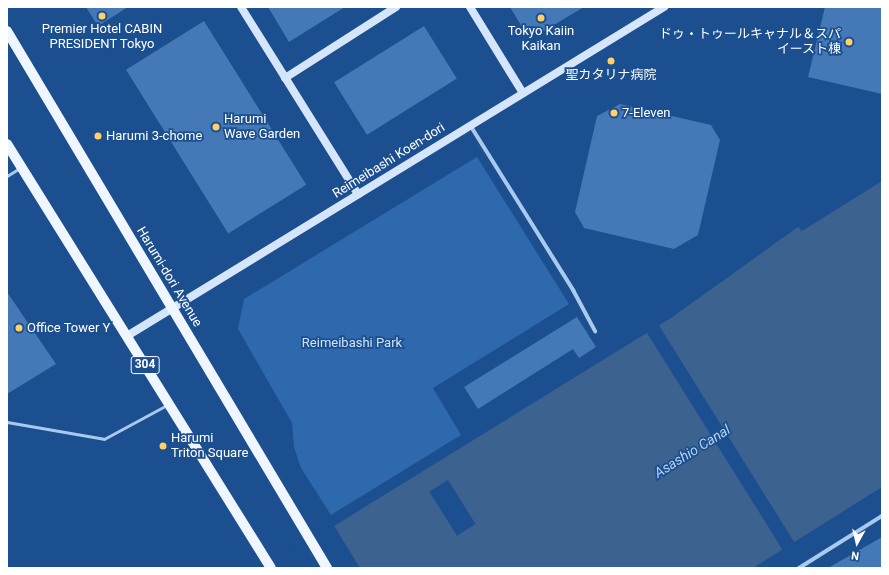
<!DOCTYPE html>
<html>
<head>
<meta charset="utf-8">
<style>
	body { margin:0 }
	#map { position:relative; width:889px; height:575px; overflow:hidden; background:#1b4f8f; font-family:Roboto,"Noto Sans JP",sans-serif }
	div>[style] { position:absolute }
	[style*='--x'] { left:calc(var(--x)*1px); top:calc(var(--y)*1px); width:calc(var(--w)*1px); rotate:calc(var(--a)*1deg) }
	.green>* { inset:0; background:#2e69ad }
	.water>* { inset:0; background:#3c6290 }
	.pier>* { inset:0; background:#1b4f8f; transform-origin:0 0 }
	.building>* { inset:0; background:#4478b7; transform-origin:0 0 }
	.lane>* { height:3px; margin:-1.5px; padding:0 1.5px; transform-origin:1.5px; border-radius:1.5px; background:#a9c9ee }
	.street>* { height:4px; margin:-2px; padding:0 2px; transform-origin:2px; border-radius:2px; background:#a9c9ee }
	.secondary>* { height:8px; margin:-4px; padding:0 4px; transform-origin:4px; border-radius:4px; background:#d6e6fa }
	.primary>* { height:10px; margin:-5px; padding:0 5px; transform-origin:5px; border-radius:5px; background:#f0f6ff }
	.dots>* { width:11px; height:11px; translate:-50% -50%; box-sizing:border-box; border:2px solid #1b4f8f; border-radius:50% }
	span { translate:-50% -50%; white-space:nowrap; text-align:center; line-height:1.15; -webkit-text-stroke:3.5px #1b4f8f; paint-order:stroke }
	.shield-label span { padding:1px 3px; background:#1b4f8f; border:1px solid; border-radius:3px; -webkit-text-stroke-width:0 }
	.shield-label { font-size:12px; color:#fff; font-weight:700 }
	.poi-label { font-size:13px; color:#fff }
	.right { translate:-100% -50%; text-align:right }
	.left { translate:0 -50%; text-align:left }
	.street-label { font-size:13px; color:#fff }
	.park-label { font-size:13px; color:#cfe3fa }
	.water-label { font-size:14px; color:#b5d3f5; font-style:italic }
	.frame { position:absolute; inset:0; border:8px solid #fff; pointer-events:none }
	.north { position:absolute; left:837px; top:523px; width:40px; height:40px; -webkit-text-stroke:3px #1b4f8f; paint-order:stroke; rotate:188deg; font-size:11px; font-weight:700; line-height:16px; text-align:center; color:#fff }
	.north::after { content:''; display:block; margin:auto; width:14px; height:18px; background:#fff; clip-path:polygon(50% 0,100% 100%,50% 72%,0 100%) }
</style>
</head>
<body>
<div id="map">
	<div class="green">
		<div style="clip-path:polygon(477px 157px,569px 304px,433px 388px,461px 435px,331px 515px,301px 468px,294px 447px,292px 423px,238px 329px,244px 299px)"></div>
	</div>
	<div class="water">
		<div style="clip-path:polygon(882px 181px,882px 487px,753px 568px,266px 568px,671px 318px,798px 227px,802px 231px)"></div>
	</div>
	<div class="pier">
		<div style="left:658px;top:324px;width:259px;height:14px;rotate:58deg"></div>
		<div style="left:448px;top:480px;width:52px;height:22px;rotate:58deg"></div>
		<div style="clip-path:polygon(333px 524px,360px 568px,264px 568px,265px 566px)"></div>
	</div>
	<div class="building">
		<div style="clip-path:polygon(86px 7px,128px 7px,98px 26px)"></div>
		<div style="clip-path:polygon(268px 7px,345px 7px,289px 42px)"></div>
		<div style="clip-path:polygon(510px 7px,584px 7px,542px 32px,523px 29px)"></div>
		<div style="clip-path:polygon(825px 7px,882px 7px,882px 94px,808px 77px)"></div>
		<div style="left:204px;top:21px;width:193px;height:92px;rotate:58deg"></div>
		<div style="left:424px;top:26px;width:62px;height:106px;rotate:58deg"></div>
		<div style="clip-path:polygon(620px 104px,711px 125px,720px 140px,698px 235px,674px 249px,584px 228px,575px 212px,597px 116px)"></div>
		<div style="clip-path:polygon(7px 292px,56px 364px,7px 394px)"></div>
		<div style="clip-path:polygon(577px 317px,596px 347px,579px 358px,573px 349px,478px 409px,464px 387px)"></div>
		<div style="clip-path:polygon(882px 537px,882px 568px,828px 568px)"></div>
	</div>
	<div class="lane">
		<div style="--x:7;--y:176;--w:15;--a:-32"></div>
		<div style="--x:7;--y:422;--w:98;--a:9.9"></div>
		<div style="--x:104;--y:439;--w:72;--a:-28.4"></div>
	</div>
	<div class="street">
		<div style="--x:470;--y:125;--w:195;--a:58"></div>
		<div style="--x:573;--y:290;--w:47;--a:61.8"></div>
		<div style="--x:799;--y:568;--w:98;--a:-32.1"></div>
	</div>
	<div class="secondary">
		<div style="--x:241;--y:7;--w:221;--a:58"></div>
		<div style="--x:470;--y:7;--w:101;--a:58.4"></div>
		<div style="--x:285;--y:78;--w:132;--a:-32.6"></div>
		<div style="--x:127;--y:336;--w:630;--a:-31.49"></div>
	</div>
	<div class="primary">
		<div style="--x:7;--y:31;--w:625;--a:59.21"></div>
		<div style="--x:7;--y:144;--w:499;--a:58.1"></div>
	</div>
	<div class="dots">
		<div style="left:102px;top:16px;background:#ffd166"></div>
		<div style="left:541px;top:18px;background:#ffd166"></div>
		<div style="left:849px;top:42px;background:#ffd166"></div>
		<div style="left:611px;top:61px;background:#ffd166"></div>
		<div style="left:614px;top:113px;background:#ffd166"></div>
		<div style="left:216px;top:127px;background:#ffd166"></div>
		<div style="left:98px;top:136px;background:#ffd166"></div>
		<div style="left:19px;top:328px;background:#ffd166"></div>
		<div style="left:163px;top:446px;background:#ffd166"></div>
	</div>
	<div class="shield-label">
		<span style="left:145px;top:365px">304</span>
	</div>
	<div class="poi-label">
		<span style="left:102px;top:37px">Premier Hotel CABIN<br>PRESIDENT Tokyo</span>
		<span style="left:541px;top:39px">Tokyo Kaiin<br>Kaikan</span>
		<span class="right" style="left:841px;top:42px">ドゥ・トゥールキャナル＆スパ<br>イースト棟</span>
		<span style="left:611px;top:75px">聖カタリナ病院</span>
		<span class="left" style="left:622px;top:113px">7-Eleven</span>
		<span class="left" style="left:224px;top:127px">Harumi<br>Wave Garden</span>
		<span class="left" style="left:106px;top:136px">Harumi 3-chome</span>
		<span class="left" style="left:27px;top:328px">Office Tower Y</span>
		<span class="left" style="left:171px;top:446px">Harumi<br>Triton Square</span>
	</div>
	<div class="street-label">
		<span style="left:389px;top:161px;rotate:-32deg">Reimeibashi Koen-dori</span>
		<span style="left:169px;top:277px;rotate:59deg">Harumi-dori Avenue</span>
	</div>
	<div class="park-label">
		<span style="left:352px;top:343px">Reimeibashi Park</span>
	</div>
	<div class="water-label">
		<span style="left:692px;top:451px;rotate:-32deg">Asashio Canal</span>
	</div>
	<div class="frame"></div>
	<div class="north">N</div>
</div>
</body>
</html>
